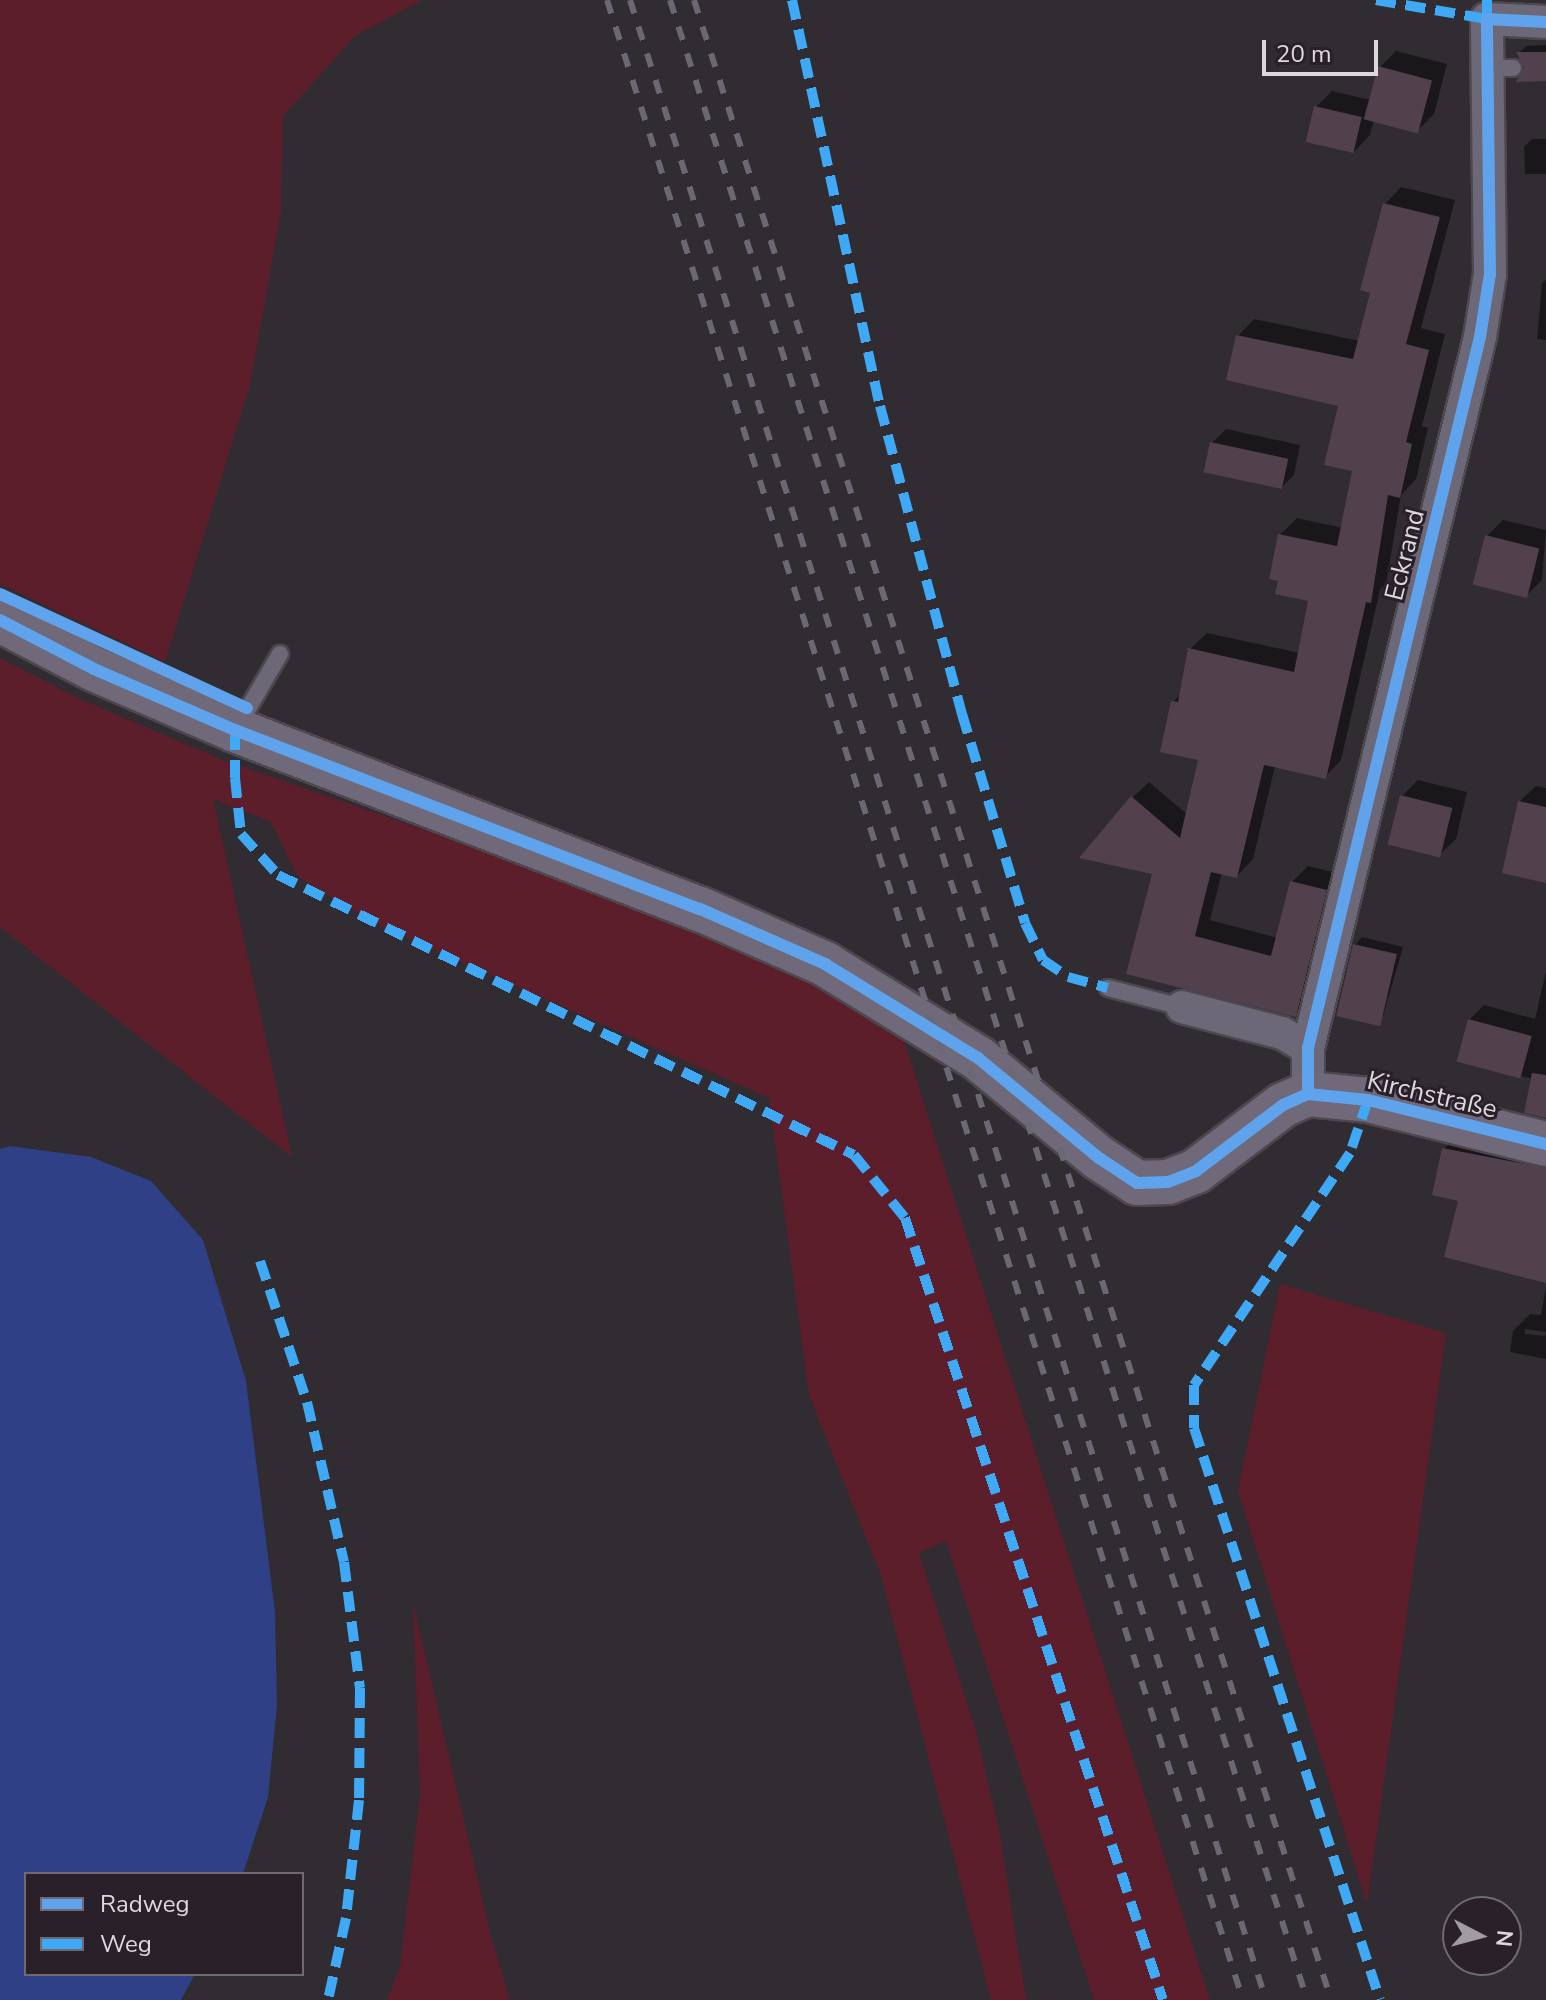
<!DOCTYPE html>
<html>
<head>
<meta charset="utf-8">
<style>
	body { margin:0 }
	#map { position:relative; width:1546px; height:2000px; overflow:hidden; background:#312c32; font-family:"Nunito Sans",sans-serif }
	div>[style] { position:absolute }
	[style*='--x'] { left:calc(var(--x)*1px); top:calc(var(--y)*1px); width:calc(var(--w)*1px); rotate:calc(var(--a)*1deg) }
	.green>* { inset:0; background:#5b1e2a }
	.water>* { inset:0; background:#2f4086 }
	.shadow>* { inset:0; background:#0007 }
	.building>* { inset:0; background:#52404d; transform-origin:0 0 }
	.roads { filter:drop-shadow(2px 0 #4c484d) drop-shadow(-2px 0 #4c484d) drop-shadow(0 2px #4c484d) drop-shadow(0 -2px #4c484d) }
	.lane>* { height:16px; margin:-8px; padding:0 8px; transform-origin:8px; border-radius:8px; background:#6c6877 }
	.street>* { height:32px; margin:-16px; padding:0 16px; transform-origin:16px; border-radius:16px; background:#6c6877 }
	.secondary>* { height:44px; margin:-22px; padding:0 22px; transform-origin:22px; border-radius:22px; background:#6f697a }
	.rail>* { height:6px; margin-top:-3px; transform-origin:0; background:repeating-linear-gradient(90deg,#6c6873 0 14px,transparent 0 28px) }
	.quiet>* { height:10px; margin-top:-5px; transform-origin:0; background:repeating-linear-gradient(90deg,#3fa9f5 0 20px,transparent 0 30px) }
	.cycleway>* { height:12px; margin:-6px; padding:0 6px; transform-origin:6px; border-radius:6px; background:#60a3ed }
	span { translate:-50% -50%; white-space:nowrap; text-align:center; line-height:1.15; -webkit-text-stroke:6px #29202a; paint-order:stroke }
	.street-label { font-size:26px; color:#ddd7de }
	.legend { position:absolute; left:24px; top:1872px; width:280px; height:104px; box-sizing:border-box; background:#29202a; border:2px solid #716972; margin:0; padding:10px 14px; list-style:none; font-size:24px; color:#ddd7de }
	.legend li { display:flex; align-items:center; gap:16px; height:40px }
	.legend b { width:40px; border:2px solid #716972 }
	.north { position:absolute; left:1442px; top:1896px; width:80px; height:80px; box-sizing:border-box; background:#29202a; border:2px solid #716972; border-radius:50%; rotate:96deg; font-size:22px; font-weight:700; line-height:32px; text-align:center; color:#ddd7de }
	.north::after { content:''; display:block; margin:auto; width:28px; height:36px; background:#a19ba2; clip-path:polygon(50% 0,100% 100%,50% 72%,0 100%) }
	.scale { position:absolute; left:1262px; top:40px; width:116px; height:36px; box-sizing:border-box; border:4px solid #ddd7de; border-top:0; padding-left:10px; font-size:24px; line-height:28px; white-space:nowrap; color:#ddd7de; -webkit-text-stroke:6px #29202a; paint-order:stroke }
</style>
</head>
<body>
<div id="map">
	<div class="green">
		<div style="clip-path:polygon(0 0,422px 0,355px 36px,283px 116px,281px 212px,250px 385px,165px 662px,0 584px)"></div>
		<div style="clip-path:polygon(0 658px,80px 699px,223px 760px,477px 848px,669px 921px,817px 987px,901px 1031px,1210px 2000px,1094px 2000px,946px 1541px,919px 1553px,975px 1728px,999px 1829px,1026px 2000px,991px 2000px,881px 1575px,809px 1395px,769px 1098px,374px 923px,297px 876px,271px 822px,213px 799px,292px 1157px,0 927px)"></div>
		<div style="clip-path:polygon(1280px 1284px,1446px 1333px,1367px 1904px,1238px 1491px)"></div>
		<div style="clip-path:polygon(413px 1603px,491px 1936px,510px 2000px,387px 2000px,400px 1967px,420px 1795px)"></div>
	</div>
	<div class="water">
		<div style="clip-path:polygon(10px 1146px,91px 1157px,151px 1181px,203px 1240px,246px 1381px,275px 1612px,277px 1705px,268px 1797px,243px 1874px,26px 1874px,26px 1974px,195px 1974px,181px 2000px,0 2000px,0 1149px)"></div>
	</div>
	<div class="shadow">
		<div style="clip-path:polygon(1546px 45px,1546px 80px,1519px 53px,1526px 46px)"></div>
		<div style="clip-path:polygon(1396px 51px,1447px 64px,1434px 114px,1417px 131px,1374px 119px,1370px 135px,1354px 152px,1316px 107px,1332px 91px,1371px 100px,1380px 67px)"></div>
		<div style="clip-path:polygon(1532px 139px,1546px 139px,1546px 174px,1525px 174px,1524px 147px)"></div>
		<div style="clip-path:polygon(1401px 187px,1455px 200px,1421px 328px,1445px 334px,1422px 426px,1428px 428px,1416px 479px,1401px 495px,1386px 584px,1380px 590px,1341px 760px,1325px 777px,1275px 766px,1253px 859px,1237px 876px,1222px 872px,1210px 920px,1278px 938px,1292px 882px,1308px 866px,1342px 874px,1312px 998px,1295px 1014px,1129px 972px,1154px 873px,1132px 798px,1149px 782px,1187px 814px,1200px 759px,1173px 702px,1182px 693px,1190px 649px,1207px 633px,1300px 653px,1310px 599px,1280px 535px,1297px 518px,1343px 528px,1354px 469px,1340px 405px,1238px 336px,1254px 319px,1360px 341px,1372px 291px,1385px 204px)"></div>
		<div style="clip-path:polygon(1546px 280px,1546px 340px,1537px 339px,1542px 283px)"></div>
		<div style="clip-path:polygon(1226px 429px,1300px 445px,1294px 475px,1280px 489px,1212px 443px)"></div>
		<div style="clip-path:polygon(1503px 520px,1546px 530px,1542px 580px,1526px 596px,1487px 536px)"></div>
		<div style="clip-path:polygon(1418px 780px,1467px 792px,1456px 839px,1439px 855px,1402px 796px)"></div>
		<div style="clip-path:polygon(1536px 786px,1546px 788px,1546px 870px,1519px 802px)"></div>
		<div style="clip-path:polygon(1362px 937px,1403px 947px,1383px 1016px,1376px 1024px,1355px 945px)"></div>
		<div style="clip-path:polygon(1546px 971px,1546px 1117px,1533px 1079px,1458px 1060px,1469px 1020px,1484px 1005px,1535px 1019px)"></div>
		<div style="clip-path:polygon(1461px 1132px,1546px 1156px,1546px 1281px,1460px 1199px,1444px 1149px)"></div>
		<div style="clip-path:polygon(evenodd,1546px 1287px,1546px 1359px,1510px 1352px,1513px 1331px,1530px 1314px,1541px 1315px,1546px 1287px,1525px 1329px,1546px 1332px,1545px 1336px,1525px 1334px,1525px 1329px)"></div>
	</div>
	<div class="building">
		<div style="clip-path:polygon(1516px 52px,1546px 52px,1546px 81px,1516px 82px,1524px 67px)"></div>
		<div style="left:1378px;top:66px;width:56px;height:55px;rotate:15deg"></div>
		<div style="left:1314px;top:106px;width:49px;height:37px;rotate:13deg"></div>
		<div style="clip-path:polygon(1383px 203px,1440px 217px,1406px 344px,1429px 350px,1406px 442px,1412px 444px,1400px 498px,1388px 495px,1371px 603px,1366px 602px,1326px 779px,1264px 765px,1237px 878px,1211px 872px,1195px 936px,1271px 956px,1290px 881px,1327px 890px,1296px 1017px,1126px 974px,1152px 874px,1079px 858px,1131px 796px,1180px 838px,1198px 760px,1160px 752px,1171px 701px,1178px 702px,1188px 648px,1294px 672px,1308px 601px,1275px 594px,1278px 581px,1269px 579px,1278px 534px,1337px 546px,1352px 471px,1324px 465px,1338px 406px,1226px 380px,1236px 335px,1353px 359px,1370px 293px,1360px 290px)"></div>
		<div style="left:1210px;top:442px;width:80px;height:31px;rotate:12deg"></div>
		<div style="left:1485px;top:535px;width:56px;height:51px;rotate:14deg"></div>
		<div style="left:1400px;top:795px;width:54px;height:51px;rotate:14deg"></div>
		<div style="clip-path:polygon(1518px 801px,1546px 807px,1546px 883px,1502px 873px)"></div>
		<div style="left:1353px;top:944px;width:45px;height:74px;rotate:13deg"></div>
		<div style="left:1468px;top:1019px;width:66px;height:44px;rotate:15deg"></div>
		<div style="clip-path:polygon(1532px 1073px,1546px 1075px,1546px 1118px,1524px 1113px)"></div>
		<div style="clip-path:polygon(1442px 1148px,1546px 1168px,1546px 1283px,1444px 1257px,1458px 1201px,1432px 1195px)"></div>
	</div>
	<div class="roads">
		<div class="lane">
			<div style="--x:1487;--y:68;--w:26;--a:0"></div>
			<div style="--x:236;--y:729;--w:87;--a:-59.6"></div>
			<div style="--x:1108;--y:988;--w:76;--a:14.4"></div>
		</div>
		<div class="street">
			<div style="--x:1182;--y:1007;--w:103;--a:14.6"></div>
			<div style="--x:1282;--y:1033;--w:30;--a:30"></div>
			<div style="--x:1308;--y:1094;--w:46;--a:-90"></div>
			<div style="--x:1308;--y:1048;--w:732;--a:-76.4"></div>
			<div style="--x:1480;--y:337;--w:64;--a:-81"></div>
			<div style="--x:1490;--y:274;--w:255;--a:-90.7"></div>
			<div style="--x:1487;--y:19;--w:59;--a:2.9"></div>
		</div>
		<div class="secondary">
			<div style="--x:0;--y:620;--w:106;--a:27.5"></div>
			<div style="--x:94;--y:669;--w:154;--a:23.4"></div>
			<div style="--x:235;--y:730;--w:498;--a:21.1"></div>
			<div style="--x:700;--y:909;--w:137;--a:23.7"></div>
			<div style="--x:825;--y:964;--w:180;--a:31.6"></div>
			<div style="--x:978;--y:1058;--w:157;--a:39.6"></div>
			<div style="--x:1099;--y:1158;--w:45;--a:33.3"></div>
			<div style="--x:1137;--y:1183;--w:31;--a:-2"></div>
			<div style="--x:1168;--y:1182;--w:30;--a:-21"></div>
			<div style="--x:1196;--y:1171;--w:109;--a:-37.2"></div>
			<div style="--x:1283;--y:1105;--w:27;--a:-24"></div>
			<div style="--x:1308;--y:1094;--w:60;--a:5.7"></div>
			<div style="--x:1368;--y:1100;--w:183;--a:13.9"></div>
		</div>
	</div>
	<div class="rail">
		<div style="--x:607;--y:0;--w:2099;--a:72.36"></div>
		<div style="--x:630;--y:0;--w:2099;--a:72.36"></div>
		<div style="--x:670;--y:0;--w:2099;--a:72.33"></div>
		<div style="--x:694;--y:0;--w:2099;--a:72.33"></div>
	</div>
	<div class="quiet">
		<div style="--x:792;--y:0;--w:415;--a:77.8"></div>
		<div style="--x:880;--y:406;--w:319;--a:75.1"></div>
		<div style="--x:962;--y:714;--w:218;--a:73.2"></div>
		<div style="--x:1025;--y:923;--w:41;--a:64.1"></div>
		<div style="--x:1043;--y:960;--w:30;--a:34"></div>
		<div style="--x:1068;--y:977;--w:41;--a:15.4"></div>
		<div style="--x:1376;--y:0;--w:113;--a:9.7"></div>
		<div style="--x:1487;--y:19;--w:19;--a:-90"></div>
		<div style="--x:235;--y:730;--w:48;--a:90"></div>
		<div style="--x:235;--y:778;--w:56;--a:83.9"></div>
		<div style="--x:241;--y:834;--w:55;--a:47.9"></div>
		<div style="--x:278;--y:875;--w:640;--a:25.92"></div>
		<div style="--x:854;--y:1155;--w:81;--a:51"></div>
		<div style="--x:905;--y:1218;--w:823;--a:71.74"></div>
		<div style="--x:1368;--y:1100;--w:56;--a:108.8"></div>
		<div style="--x:1350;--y:1153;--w:280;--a:123.9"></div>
		<div style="--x:1194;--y:1385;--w:43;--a:90"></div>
		<div style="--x:1194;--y:1428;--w:601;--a:71.99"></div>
		<div style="--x:260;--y:1261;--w:149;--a:71.6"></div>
		<div style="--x:307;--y:1402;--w:164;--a:77"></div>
		<div style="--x:344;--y:1562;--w:127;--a:82.8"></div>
		<div style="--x:360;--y:1688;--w:112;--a:90.5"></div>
		<div style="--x:359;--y:1800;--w:119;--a:96.3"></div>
		<div style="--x:346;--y:1918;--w:84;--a:102.4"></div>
	</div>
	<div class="cycleway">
		<div style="--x:0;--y:594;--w:272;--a:24.8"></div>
		<div style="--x:0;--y:620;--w:106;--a:27.5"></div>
		<div style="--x:94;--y:669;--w:154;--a:23.4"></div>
		<div style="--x:235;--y:730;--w:498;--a:21.1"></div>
		<div style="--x:700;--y:909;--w:137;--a:23.7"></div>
		<div style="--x:825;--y:964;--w:180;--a:31.6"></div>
		<div style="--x:978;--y:1058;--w:157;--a:39.6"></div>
		<div style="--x:1099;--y:1158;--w:45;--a:33.3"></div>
		<div style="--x:1137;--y:1183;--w:31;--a:-2"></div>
		<div style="--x:1168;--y:1182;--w:30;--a:-21"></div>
		<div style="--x:1196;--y:1171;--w:109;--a:-37.2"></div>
		<div style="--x:1283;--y:1105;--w:27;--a:-24"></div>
		<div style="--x:1308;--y:1094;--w:60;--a:5.7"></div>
		<div style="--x:1368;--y:1100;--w:183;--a:13.9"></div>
		<div style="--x:1308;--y:1094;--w:46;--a:-90"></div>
		<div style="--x:1308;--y:1048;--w:732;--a:-76.4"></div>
		<div style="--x:1480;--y:337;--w:64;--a:-81"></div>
		<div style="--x:1490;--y:274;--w:255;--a:-90.7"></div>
		<div style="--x:1487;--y:19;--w:59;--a:2.9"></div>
	</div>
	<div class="street-label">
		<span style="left:1405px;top:555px;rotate:-76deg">Eckrand</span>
		<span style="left:1432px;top:1095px;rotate:13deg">Kirchstraße</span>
	</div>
	<ul class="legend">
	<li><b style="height:10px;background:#60a3ed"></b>Radweg</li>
	<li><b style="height:10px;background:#3fa9f5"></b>Weg</li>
	</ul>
	<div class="north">N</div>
	<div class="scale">20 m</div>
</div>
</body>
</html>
